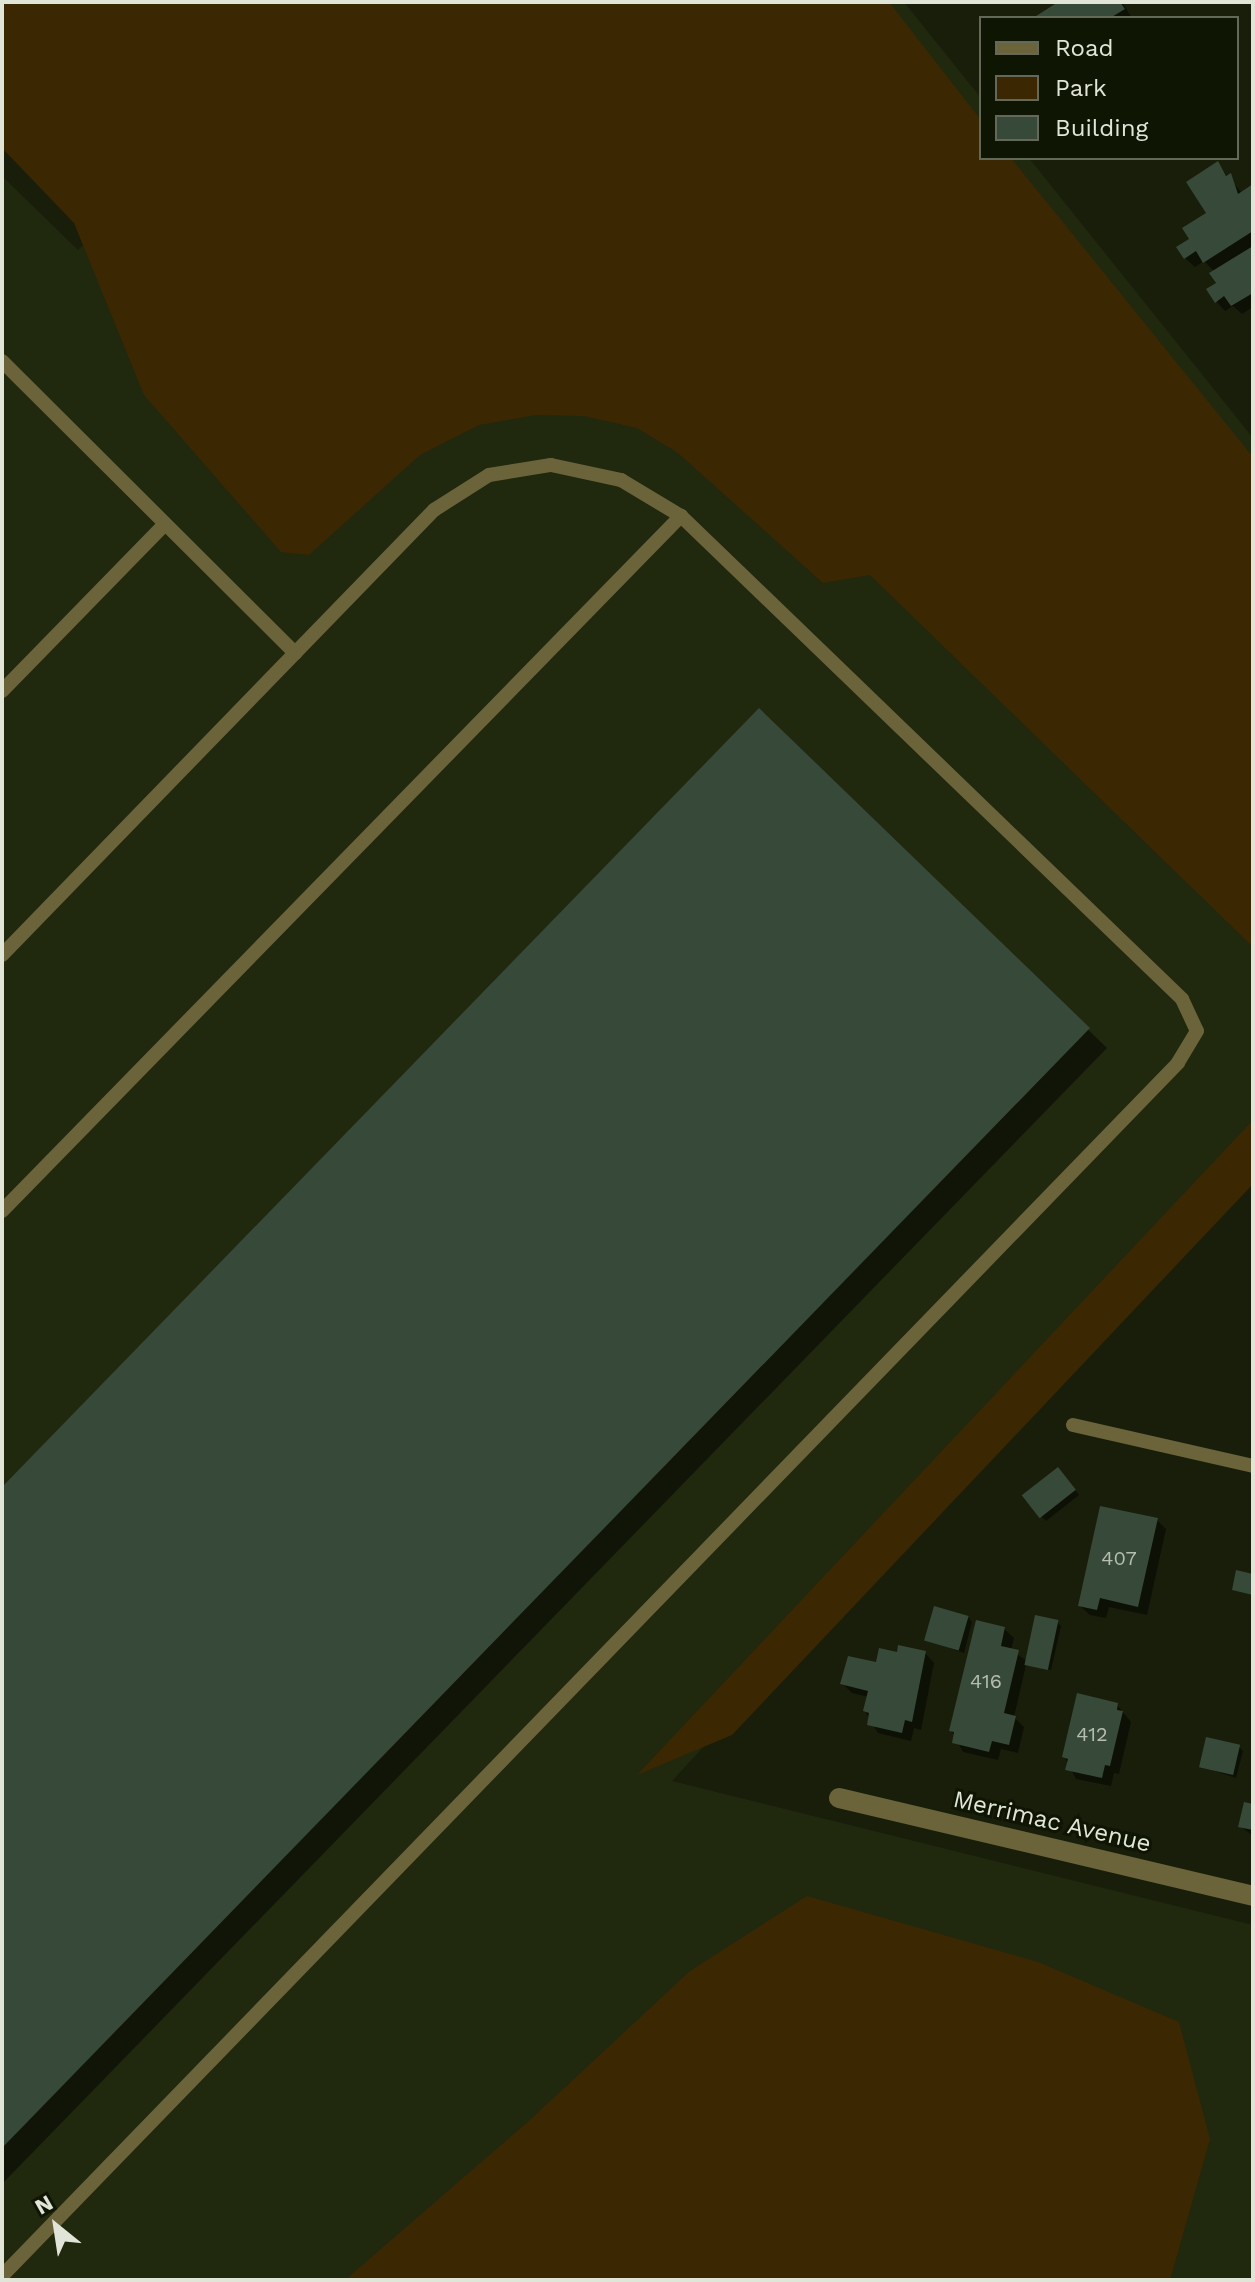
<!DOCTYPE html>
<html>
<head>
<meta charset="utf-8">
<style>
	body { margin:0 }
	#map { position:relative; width:1255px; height:2282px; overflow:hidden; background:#181e0a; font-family:"Work Sans",sans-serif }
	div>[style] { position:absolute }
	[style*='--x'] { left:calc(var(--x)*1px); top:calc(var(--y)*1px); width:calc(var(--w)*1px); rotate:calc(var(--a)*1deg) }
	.built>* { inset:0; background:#20280e }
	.green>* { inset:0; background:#3c2703 }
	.shadow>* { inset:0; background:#0007 }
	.building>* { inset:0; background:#374939; transform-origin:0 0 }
	.lane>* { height:14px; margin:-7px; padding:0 7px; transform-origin:7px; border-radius:7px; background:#6b643b }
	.street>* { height:20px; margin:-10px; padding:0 10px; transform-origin:10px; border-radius:10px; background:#6b643b }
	span { translate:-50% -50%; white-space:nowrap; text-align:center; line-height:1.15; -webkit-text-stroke:6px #0f1503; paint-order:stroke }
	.number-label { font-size:20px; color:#b6beb0 }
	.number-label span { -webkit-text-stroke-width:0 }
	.street-label { font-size:24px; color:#e0e5d8 }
	.frame { position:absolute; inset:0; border:4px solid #e0e5d8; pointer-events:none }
	.legend { position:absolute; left:979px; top:16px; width:260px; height:144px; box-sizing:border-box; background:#0f1503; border:2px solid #636858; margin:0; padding:10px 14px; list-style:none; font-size:24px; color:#e0e5d8 }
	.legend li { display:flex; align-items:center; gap:16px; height:40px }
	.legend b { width:40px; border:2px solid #636858 }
	.north { position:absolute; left:16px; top:2186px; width:80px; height:80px; -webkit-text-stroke:6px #0f1503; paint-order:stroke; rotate:330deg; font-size:22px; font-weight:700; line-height:32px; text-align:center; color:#e0e5d8 }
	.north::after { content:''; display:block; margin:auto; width:28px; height:36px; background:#e0e5d8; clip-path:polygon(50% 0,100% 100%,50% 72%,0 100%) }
</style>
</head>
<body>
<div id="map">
	<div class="built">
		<div style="clip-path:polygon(320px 2px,904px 2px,981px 98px,981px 158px,1029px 158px,1253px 438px,1253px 1151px,672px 1781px,1253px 1925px,1253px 2280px,2px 2280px,2px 176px,78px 250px)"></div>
	</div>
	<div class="green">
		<div style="clip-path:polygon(2px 2px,889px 2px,981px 120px,981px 158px,1011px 158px,1253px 457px,1253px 947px,870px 575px,823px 583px,678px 453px,637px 428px,584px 416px,536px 415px,479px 425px,420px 455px,309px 555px,281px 552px,144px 395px,74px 223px,2px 148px)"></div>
		<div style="clip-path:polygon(1253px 1120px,1253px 1184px,732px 1735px,637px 1775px)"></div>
		<div style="clip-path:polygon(807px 1896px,1038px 1962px,1179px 2022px,1210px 2139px,1170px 2280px,345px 2280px,531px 2119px,690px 1971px)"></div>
	</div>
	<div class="shadow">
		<div style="clip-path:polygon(1062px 2px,1122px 2px,1132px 18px,1036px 18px)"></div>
		<div style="clip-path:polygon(1217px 164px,1242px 193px,1253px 186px,1253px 307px,1242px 314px,1233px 306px,1225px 311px,1216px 301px,1215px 272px,1204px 261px,1195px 267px,1185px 258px,1209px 213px)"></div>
		<div style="clip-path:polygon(759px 711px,1107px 1048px,2px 2184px,2px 1490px)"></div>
		<div style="clip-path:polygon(1062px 1474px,1079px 1495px,1046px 1521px,1042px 1517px)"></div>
		<div style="clip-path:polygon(1157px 1520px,1166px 1529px,1147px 1615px,1109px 1607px,1106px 1618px,1090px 1615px,1080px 1606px)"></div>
		<div style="clip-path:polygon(968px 1617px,972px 1622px,964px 1653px,928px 1640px)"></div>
		<div style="clip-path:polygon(1057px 1622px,1061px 1626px,1051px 1670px,1026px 1665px,1014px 1717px,1024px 1727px,1018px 1753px,1001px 1749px,998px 1760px,963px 1752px,951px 1730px,1004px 1629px,1014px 1638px,1011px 1650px,1027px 1661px)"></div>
		<div style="clip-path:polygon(925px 1653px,934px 1663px,921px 1730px,914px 1728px,911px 1741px,878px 1733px,865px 1711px,869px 1697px,852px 1693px,843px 1684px,898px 1654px)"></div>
		<div style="clip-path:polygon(1117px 1705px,1131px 1722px,1119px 1774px,1114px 1773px,1111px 1786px,1076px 1779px,1064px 1756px)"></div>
		<div style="clip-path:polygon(1239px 1747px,1243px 1751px,1236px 1778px,1200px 1766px)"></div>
		<div style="clip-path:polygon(1253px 1806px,1253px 1836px,1240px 1826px)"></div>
	</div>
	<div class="building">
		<div style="clip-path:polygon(1058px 2px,1120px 2px,1125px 9px,1110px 18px,1033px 18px)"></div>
		<div style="clip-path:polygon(1218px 161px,1226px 176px,1231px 173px,1238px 194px,1253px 184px,1253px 231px,1203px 263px,1196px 251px,1184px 259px,1176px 247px,1189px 239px,1182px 228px,1206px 213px,1186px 182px)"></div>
		<div style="clip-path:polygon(1253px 246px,1253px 293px,1231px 306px,1224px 296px,1215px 303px,1206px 289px,1216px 283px,1209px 273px)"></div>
		<div style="clip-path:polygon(759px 708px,1090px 1028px,2px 2148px,2px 1487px)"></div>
		<div style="left:1058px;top:1467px;width:29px;height:46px;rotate:52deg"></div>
		<div style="clip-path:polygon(1100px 1506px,1158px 1518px,1138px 1607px,1100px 1598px,1097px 1610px,1078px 1606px)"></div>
		<div style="clip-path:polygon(1236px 1570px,1253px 1574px,1253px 1595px,1232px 1590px)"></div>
		<div style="left:934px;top:1606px;width:36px;height:36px;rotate:16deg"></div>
		<div style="left:1035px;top:1615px;width:24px;height:51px;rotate:12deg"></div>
		<div style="clip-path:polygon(976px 1620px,1005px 1627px,1001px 1646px,1019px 1650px,1004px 1713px,1016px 1716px,1009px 1745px,992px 1741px,989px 1752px,952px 1743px,954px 1732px,949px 1731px)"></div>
		<div style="clip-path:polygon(898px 1645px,926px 1651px,912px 1722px,905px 1720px,902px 1733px,867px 1725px,869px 1713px,863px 1711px,868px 1691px,840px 1684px,848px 1656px,876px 1662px,879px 1648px,897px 1652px)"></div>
		<div style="clip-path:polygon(1077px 1693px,1118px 1703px,1117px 1710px,1123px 1711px,1110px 1766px,1105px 1765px,1102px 1778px,1065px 1770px,1068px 1759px,1062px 1757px)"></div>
		<div style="left:1206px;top:1737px;width:35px;height:31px;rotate:13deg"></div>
		<div style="clip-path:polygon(1244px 1802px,1253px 1804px,1253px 1830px,1238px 1827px)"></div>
	</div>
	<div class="lane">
		<div style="--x:2;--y:361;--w:414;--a:44.9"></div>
		<div style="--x:2;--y:691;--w:233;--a:-45.7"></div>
		<div style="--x:2;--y:955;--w:620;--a:-45.85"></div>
		<div style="--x:434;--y:510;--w:65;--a:-32.5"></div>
		<div style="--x:489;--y:475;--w:63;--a:-9.2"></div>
		<div style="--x:551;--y:465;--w:72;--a:12.1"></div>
		<div style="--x:621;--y:480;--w:70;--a:31"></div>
		<div style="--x:681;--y:516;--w:696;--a:43.95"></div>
		<div style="--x:1182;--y:999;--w:35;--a:65"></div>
		<div style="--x:1197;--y:1031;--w:37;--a:121"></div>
		<div style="--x:1178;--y:1063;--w:1689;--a:134.11"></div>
		<div style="--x:2;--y:1211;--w:972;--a:-45.67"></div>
		<div style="--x:1073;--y:1425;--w:185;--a:12.8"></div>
	</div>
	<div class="street">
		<div style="--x:839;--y:1798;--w:425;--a:13.3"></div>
	</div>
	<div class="number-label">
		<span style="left:1119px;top:1558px">407</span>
		<span style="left:986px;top:1681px">416</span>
		<span style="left:1092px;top:1734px">412</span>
	</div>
	<div class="street-label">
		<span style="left:1052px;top:1822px;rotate:13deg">Merrimac Avenue</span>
	</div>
	<div class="frame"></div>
	<ul class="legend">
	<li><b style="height:10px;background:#6b643b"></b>Road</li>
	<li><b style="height:22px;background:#3c2703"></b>Park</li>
	<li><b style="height:22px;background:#374939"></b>Building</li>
	</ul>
	<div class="north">N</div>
</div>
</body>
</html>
